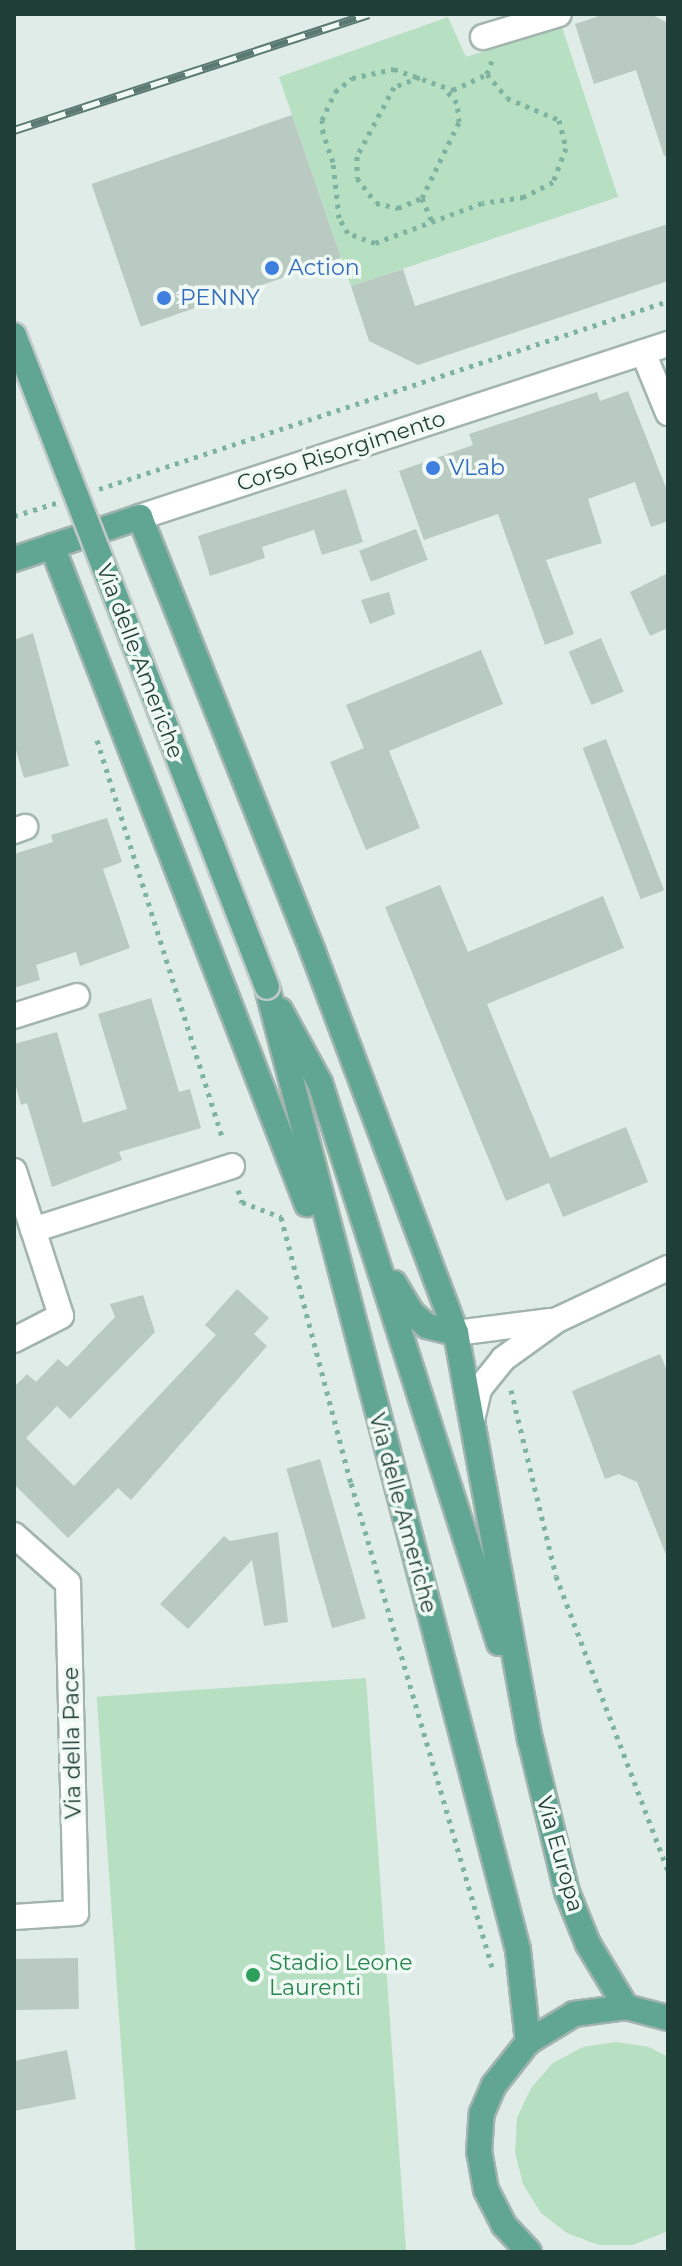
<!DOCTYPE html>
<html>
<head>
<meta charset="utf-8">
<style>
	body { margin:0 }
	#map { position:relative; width:682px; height:2266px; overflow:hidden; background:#e0ece7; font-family:Montserrat,sans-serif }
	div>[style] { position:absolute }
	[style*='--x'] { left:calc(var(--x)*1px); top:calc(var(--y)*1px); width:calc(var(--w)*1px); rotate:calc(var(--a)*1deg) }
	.green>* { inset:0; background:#b7dfc1; transform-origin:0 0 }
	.building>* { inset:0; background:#b8cac2; transform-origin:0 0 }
	.path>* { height:5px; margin-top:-2.5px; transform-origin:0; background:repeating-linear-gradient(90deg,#7eb3a1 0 4px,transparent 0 10px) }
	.roads { filter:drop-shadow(2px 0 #a2b4ae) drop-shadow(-2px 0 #a2b4ae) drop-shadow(0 2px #a2b4ae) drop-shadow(0 -2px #a2b4ae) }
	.minor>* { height:24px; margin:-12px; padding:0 12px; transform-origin:12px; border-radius:12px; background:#fff }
	.secondary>* { height:24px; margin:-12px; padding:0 12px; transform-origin:12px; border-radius:12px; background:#fff }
	.primary>* { height:24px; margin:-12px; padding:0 12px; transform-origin:12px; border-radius:12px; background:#61a693 }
	.rail>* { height:9px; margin-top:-4.5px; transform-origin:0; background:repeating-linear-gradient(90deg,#f1f9f5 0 18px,#5a7a71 0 36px); box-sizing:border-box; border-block:2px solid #5a7a71 }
	.bridges { filter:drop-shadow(2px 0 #c0c9c6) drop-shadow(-2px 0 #c0c9c6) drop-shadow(0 2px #c0c9c6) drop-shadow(0 -2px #c0c9c6) }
	.primary-bridge>* { height:24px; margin:-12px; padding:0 12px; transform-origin:12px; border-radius:12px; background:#61a693 }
	.dots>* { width:22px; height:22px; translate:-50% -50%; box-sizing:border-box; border:4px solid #f1f9f5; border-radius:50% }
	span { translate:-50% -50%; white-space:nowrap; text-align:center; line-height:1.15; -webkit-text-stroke:7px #f1f9f5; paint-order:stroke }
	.shop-label { font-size:22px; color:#366cbe }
	.left { translate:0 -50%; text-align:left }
	.street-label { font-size:22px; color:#1f3e35 }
	.leisure-label { font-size:22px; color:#27864d }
	.frame { position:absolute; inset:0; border:16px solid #1f3e35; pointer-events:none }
</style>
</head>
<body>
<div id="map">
	<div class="green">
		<div style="clip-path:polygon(448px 17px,466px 57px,562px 27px,618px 197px,351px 286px,279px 77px)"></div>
		<div style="left:366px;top:1678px;width:576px;height:270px;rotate:86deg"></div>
		<div style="clip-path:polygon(616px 2042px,649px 2047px,668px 2057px,668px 2231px,633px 2245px,599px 2245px,567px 2233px,541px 2213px,523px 2184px,515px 2152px,517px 2118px,531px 2088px,553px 2063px,583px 2047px)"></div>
	</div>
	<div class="building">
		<div style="clip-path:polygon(605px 14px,651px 14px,668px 23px,668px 155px,664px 156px,636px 70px,594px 84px,575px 24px)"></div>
		<div style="left:292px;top:115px;width:151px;height:212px;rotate:71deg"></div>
		<div style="clip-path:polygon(668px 224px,668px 281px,418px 365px,369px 341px,351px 286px,403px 269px,415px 306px)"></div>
		<div style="clip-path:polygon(628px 391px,668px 493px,668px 521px,651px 527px,635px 482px,588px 499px,602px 543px,546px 560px,574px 634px,545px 645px,498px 514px,424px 540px,399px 471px,473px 445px,469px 434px,597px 392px,600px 401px)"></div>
		<div style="clip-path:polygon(346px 489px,363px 542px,322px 555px,314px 530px,262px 547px,265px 558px,210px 576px,198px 536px)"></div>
		<div style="left:416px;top:529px;width:33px;height:61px;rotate:69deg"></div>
		<div style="clip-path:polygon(668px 573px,668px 628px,650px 636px,630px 592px)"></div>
		<div style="clip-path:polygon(389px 592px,395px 614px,370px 624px,361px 600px)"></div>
		<div style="clip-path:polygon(33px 633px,69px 766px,24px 778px,14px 743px,14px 640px)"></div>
		<div style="left:601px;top:638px;width:58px;height:35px;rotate:67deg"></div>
		<div style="clip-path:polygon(481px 650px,503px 704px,389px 751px,420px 828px,366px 850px,330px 762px,364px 748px,346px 705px)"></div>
		<div style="left:606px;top:739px;width:162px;height:25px;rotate:69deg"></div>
		<div style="clip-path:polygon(107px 818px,122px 862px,103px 869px,130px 948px,80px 966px,76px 952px,36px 965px,40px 980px,14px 988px,14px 854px,53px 842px,51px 835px)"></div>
		<div style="clip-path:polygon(440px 885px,468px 952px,603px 896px,624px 948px,487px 1004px,550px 1158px,626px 1127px,648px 1182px,563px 1217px,549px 1183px,506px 1201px,385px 907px)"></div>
		<div style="clip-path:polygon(151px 998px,179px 1092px,190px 1089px,201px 1128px,119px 1152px,122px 1160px,52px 1187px,27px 1103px,21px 1105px,14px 1079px,14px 1044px,57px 1032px,83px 1123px,127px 1109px,98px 1014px)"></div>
		<div style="clip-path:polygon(237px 1289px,269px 1318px,254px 1334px,267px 1346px,131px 1500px,118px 1488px,68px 1538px,14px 1484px,14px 1387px,27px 1374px,36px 1382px,58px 1359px,67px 1367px,115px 1317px,110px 1304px,143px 1295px,155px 1332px,70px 1419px,57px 1406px,26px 1438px,74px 1486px,216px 1335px,205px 1325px)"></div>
		<div style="clip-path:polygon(660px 1354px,668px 1373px,667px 1557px,637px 1482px,619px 1474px,605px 1479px,572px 1391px)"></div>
		<div style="left:320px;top:1459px;width:166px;height:35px;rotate:74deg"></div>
		<div style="clip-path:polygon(278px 1532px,288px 1622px,264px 1626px,252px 1560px,188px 1629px,160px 1604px,224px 1536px,230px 1541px)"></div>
		<div style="left:78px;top:1958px;width:51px;height:64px;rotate:89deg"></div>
		<div style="clip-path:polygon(67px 2050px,76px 2099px,14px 2111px,14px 2061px)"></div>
	</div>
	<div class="path">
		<div style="--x:487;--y:74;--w:31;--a:50"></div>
		<div style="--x:507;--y:98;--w:56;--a:22.9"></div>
		<div style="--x:559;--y:120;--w:29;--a:76"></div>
		<div style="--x:566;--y:148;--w:36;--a:111"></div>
		<div style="--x:553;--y:182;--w:33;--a:153"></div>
		<div style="--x:524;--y:197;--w:42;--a:171.9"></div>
		<div style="--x:482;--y:203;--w:114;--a:159.5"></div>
		<div style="--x:375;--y:243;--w:29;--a:-160"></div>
		<div style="--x:348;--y:233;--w:17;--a:-121"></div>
		<div style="--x:339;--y:218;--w:56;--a:-96.1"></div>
		<div style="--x:333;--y:162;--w:31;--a:-109"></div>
		<div style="--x:323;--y:133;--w:13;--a:-94"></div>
		<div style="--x:322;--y:120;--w:31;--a:-65"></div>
		<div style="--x:335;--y:92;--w:22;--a:-39"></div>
		<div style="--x:352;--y:78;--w:43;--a:-12.1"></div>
		<div style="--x:394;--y:69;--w:63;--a:19.6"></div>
		<div style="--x:453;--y:90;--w:38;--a:-25"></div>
		<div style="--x:487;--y:74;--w:15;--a:-70"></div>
		<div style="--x:420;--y:77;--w:28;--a:159"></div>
		<div style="--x:394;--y:87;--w:78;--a:118.2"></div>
		<div style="--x:357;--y:156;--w:22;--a:90"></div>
		<div style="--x:357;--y:178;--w:31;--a:53"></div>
		<div style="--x:376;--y:203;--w:23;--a:13"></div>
		<div style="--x:398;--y:208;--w:26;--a:-23"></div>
		<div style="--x:422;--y:198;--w:85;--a:-64"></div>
		<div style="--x:459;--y:122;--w:19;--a:-96"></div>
		<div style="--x:457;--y:103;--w:16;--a:-130"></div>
		<div style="--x:422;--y:198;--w:25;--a:67"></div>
		<div style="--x:99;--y:489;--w:599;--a:-18.28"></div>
		<div style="--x:14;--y:516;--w:44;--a:-17.2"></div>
		<div style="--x:97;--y:740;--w:418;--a:72.5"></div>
		<div style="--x:238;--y:1190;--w:13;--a:72"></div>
		<div style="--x:242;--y:1202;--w:42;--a:21"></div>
		<div style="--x:281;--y:1217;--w:275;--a:75.3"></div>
		<div style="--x:351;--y:1483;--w:504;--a:73.76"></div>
		<div style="--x:511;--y:1390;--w:191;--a:76.4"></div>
		<div style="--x:556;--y:1576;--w:316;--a:69.2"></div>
	</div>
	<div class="roads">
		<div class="minor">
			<div style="--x:483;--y:37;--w:79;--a:-16.8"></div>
			<div style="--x:643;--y:352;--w:66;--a:67.7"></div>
			<div style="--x:14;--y:831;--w:12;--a:-20"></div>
			<div style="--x:14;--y:1016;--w:66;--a:-17.6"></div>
			<div style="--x:14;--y:1171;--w:152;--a:72"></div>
			<div style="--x:61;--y:1316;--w:53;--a:152.9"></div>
			<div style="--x:33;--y:1230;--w:209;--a:-17.8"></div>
			<div style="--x:456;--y:1333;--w:95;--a:-7.3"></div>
			<div style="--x:472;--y:1420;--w:32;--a:-77"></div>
			<div style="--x:479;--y:1389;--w:38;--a:-51"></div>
			<div style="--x:503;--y:1359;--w:67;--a:-35.8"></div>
			<div style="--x:557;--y:1320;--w:123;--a:-25.1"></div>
			<div style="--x:14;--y:1535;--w:72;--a:41.6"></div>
			<div style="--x:68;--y:1583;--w:330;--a:88.6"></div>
			<div style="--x:76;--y:1913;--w:62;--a:176.3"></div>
		</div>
		<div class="secondary">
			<div style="--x:140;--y:517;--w:556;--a:-18.14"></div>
		</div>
		<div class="primary">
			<div style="--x:52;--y:546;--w:706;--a:68.82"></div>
			<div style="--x:14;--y:559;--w:133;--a:-18.4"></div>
			<div style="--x:140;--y:517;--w:468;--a:68.3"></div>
			<div style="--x:313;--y:952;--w:407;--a:69.4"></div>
			<div style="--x:456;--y:1333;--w:413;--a:79.7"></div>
			<div style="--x:530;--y:1739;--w:157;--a:76.4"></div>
			<div style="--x:567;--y:1892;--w:56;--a:68"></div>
			<div style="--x:588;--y:1944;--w:74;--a:58.9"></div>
			<div style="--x:267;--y:987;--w:995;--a:75.39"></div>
			<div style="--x:518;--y:1950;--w:93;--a:83.8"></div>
			<div style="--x:280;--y:1010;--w:83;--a:61.3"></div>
			<div style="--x:320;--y:1083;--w:588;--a:72.27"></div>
			<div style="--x:394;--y:1283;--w:35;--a:59"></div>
			<div style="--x:412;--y:1313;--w:20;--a:41"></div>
			<div style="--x:427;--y:1326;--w:30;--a:14"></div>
			<div style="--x:529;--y:2252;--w:37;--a:-133"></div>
			<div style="--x:504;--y:2225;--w:39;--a:-117"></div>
			<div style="--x:486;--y:2190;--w:39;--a:-100"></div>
			<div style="--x:479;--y:2152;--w:39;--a:-86"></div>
			<div style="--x:482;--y:2113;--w:30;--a:-67"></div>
			<div style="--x:494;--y:2085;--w:55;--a:-51.7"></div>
			<div style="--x:528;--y:2042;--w:54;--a:-31.3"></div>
			<div style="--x:574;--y:2014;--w:52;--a:-7.7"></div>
			<div style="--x:626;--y:2007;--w:43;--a:14.7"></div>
		</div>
	</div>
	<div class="rail">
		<div style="--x:14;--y:130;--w:373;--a:-18.1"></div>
	</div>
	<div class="bridges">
		<div class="primary-bridge">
			<div style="--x:14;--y:335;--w:699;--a:68.79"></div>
		</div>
	</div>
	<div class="dots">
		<div style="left:272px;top:268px;background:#3f7fe0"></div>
		<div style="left:164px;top:298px;background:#3f7fe0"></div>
		<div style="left:433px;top:468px;background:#3f7fe0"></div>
		<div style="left:253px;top:1975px;background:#2e9e5b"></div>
	</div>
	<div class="shop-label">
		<span class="left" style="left:288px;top:268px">Action</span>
		<span class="left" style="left:180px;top:298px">PENNY</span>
		<span class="left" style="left:449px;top:468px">VLab</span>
	</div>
	<div class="street-label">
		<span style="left:341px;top:451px;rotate:-18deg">Corso Risorgimento</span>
		<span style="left:140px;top:661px;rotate:69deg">Via delle Americhe</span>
		<span style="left:403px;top:1513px;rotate:75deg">Via delle Americhe</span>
		<span style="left:72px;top:1743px;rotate:-91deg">Via della Pace</span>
		<span style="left:560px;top:1854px;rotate:74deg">Via Europa</span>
	</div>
	<div class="leisure-label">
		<span class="left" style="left:269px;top:1975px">Stadio Leone<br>Laurenti</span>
	</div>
	<div class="frame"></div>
</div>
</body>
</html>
